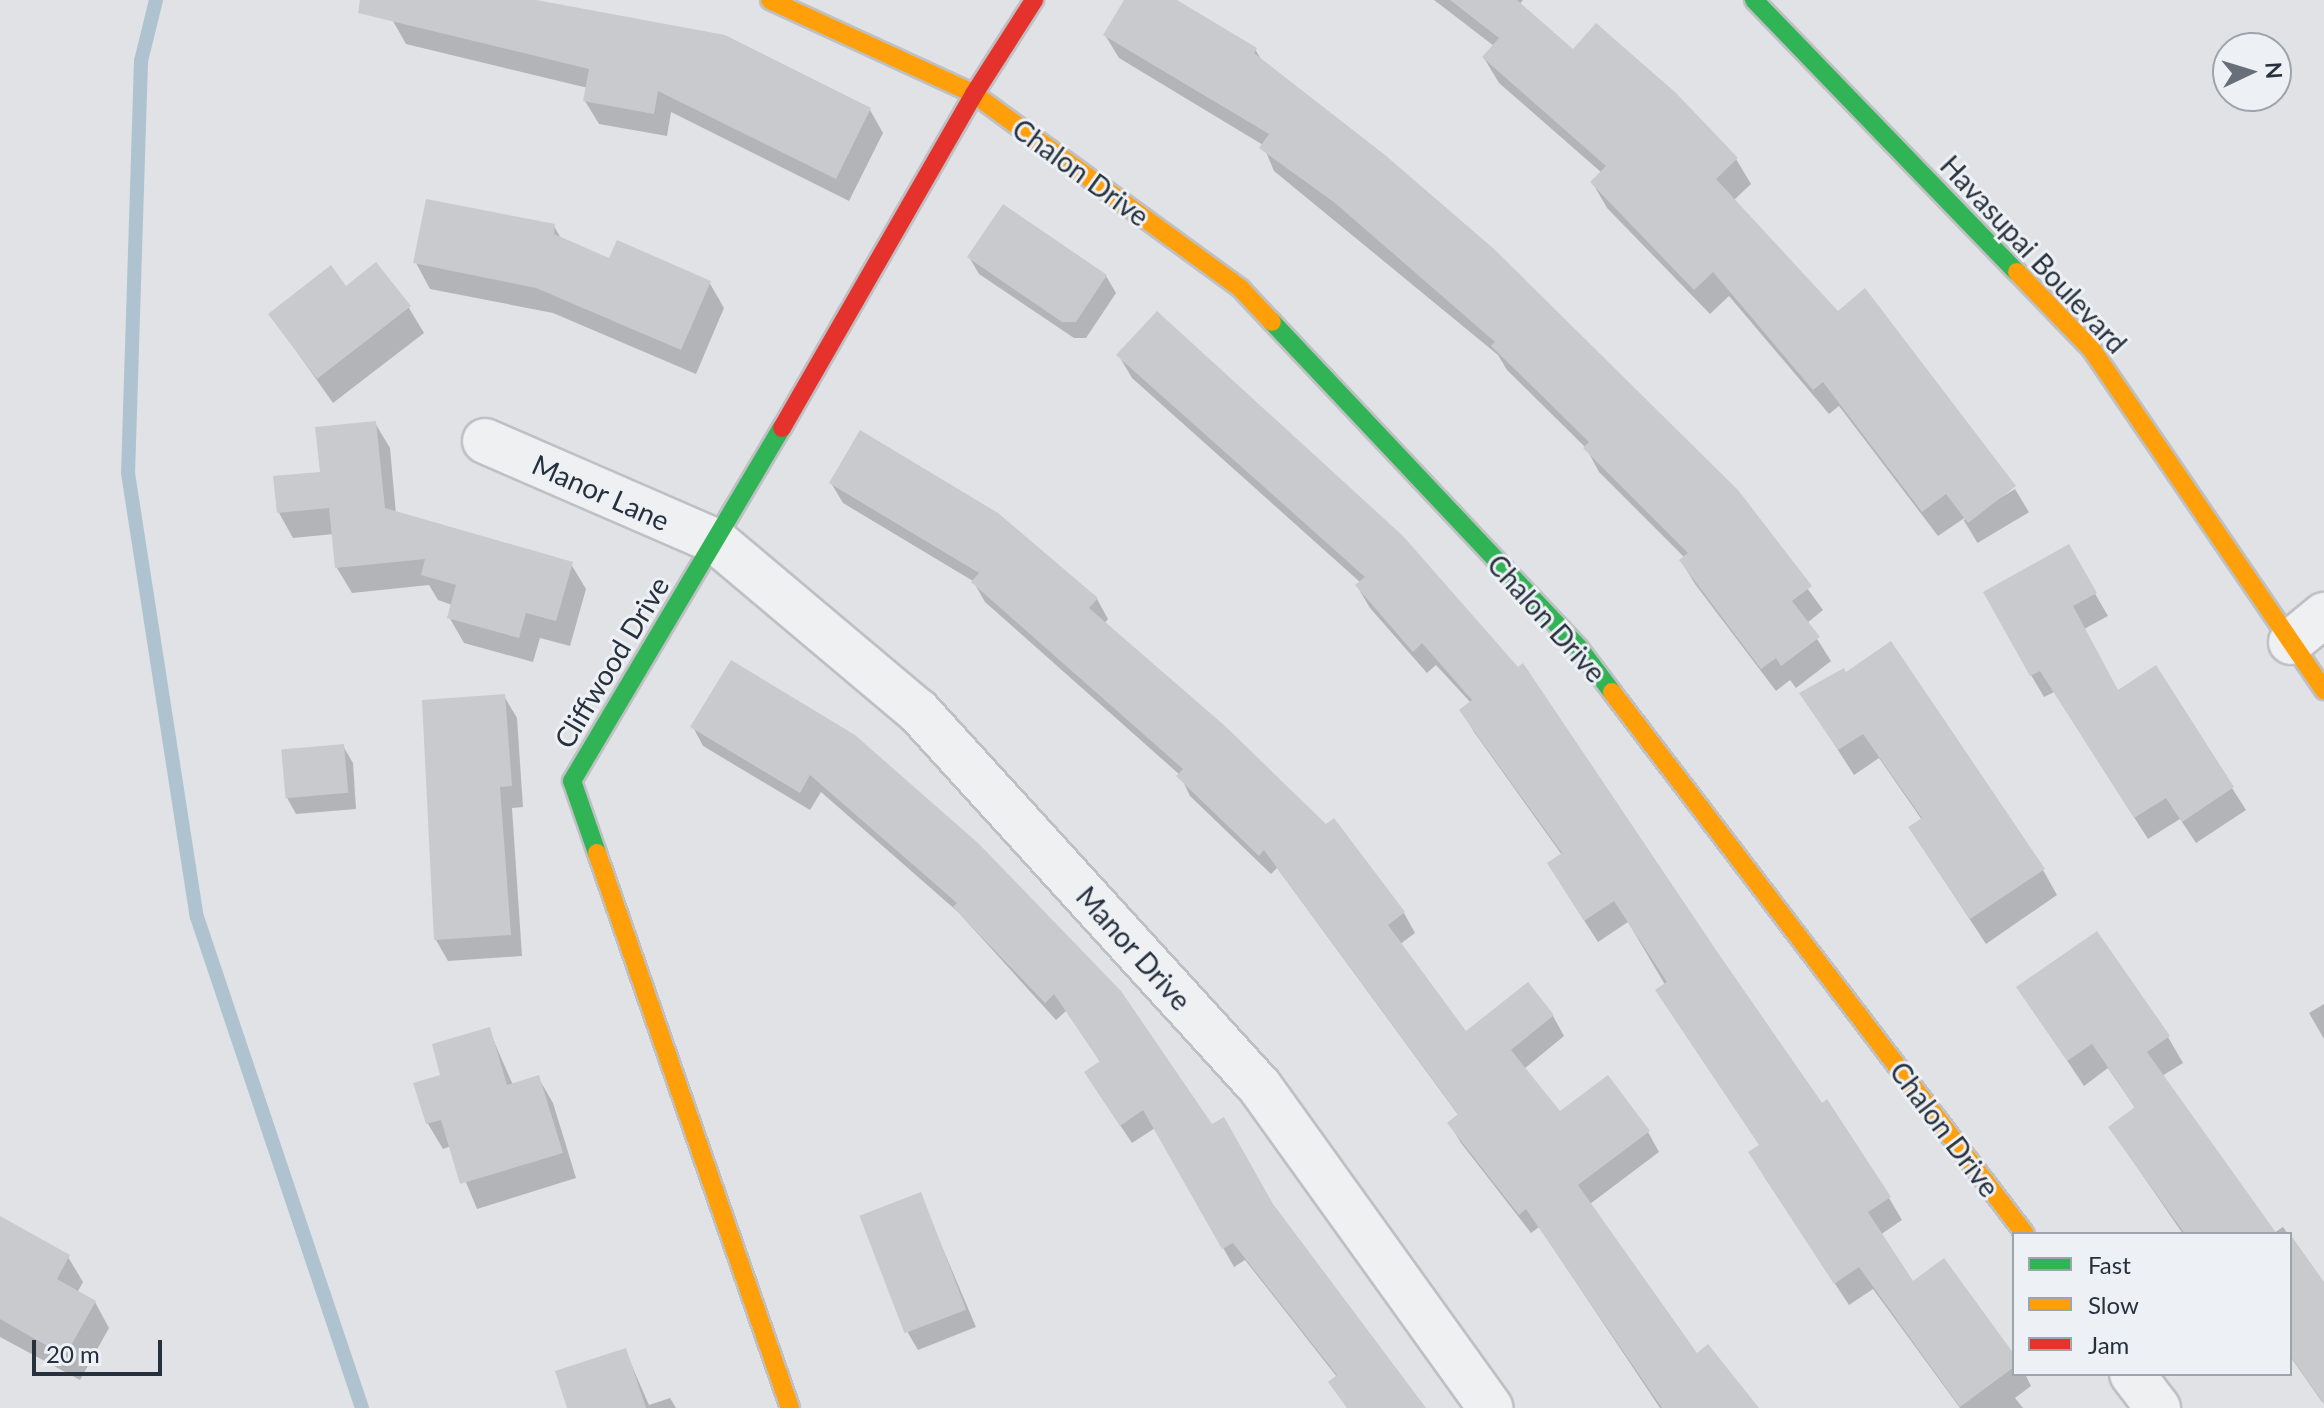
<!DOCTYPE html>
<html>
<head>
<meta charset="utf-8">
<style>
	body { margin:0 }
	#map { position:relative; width:2324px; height:1408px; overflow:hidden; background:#e0e2e5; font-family:Lato,sans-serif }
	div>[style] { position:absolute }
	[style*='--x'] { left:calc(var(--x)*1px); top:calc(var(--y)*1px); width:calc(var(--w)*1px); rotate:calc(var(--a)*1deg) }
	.shadow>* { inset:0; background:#0003; transform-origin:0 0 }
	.stream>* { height:14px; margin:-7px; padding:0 7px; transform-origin:7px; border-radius:7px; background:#aec2cf }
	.building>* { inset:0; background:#c8cacd; transform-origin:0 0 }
	.roads { filter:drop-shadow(2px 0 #bec0c3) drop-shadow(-2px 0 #bec0c3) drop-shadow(0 2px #bec0c3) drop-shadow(0 -2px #bec0c3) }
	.street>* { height:44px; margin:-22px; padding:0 22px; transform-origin:22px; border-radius:22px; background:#eff0f1 }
	.fast>* { height:18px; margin:-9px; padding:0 9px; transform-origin:9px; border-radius:9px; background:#30b455 }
	.slow>* { height:18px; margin:-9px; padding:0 9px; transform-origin:9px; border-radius:9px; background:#ff9f0a }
	.jam>* { height:18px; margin:-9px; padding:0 9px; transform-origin:9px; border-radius:9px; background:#e5322d }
	span { translate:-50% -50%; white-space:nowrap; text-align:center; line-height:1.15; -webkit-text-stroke:6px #edf1f5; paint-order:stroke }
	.street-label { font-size:28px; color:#27313d }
	.legend { position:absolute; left:2012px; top:1232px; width:280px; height:144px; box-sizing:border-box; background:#edf1f5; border:2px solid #9ea4ab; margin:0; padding:10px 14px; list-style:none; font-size:24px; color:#27313d }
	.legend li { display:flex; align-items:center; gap:16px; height:40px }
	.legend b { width:40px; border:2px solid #9ea4ab }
	.north { position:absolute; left:2212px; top:32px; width:80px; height:80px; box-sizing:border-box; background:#edf1f5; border:2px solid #9ea4ab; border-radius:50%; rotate:86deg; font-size:22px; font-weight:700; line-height:32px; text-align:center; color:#27313d }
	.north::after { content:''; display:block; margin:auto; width:28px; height:36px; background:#686f78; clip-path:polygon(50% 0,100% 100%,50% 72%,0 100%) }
	.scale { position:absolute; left:32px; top:1340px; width:130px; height:36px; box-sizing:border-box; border:4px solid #27313d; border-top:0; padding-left:10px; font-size:24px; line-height:28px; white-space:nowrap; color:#27313d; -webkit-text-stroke:6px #edf1f5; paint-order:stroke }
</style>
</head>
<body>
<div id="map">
	<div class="shadow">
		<div style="clip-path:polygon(398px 0,527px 0,870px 110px,883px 133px,849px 201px,671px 112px,667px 136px,599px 124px,585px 101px,588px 88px,406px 44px,393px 21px)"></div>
		<div style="clip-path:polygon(1126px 0,1173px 0,1255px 49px,1263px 63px,1492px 250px,1737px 491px,1823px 610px,1807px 623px,1831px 661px,1796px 688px,1790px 680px,1776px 691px,1695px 584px,1681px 561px,1685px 558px,1599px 472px,1586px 448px,1507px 370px,1498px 355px,1274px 171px,1263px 145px,1119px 58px,1105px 35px)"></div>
		<div style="clip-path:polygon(1434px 0,1523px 0,1519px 5px,1573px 52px,1736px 159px,1751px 184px,1733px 201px,1838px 314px,2013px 485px,1938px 536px,1839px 406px,1829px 414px,1729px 296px,1710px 314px,1607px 208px,1592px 182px,1602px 173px,1499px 83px,1484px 58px,1494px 46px)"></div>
		<div style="clip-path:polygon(554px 226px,562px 240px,610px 261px,709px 282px,724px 308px,696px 374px,553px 313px,430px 289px,416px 263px)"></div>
		<div style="clip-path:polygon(969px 257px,1106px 276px,1116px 293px,1086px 338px,1074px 338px,979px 274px)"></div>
		<div style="clip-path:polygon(346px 288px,409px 308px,424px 333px,333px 403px,270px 314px)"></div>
		<div style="clip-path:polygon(1157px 314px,1714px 951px,1889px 1198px,1902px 1220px,1880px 1235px,1913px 1284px,2014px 1357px,2014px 1374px,2025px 1374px,2031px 1386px,2015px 1398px,2023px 1408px,1960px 1408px,1873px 1289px,1849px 1305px,1763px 1175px,1760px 1146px,1628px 922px,1598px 942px,1562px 886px,1562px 855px,1474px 732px,1461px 710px,1471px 703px,1436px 665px,1427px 673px,1370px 608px,1357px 586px,1361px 583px,1132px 378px,1119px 356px)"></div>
		<div style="clip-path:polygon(375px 423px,390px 448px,396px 514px,571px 564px,586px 589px,570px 646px,540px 638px,533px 662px,464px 643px,449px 617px,452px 605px,438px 600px,429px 585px,352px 593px,337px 568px,334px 534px,293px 538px,279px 513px)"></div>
		<div style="clip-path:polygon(831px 483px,1097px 599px,1108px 619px,1104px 624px,1404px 913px,1415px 933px,1399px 945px,1466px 1034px,1553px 1016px,1564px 1036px,1524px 1069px,1560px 1114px,1648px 1132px,1659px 1152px,1590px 1204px,1696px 1355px,1757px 1408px,1660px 1408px,1539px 1227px,1531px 1233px,1461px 1143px,1449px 1123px,1459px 1116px,1277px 868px,1271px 874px,1190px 796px,1180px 775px,985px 602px,973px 581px,843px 503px)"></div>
		<div style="left:2015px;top:489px;width:27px;height:60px;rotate:59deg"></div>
		<div style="clip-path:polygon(2068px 547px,2108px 616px,2084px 629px,2118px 692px,2156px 668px,2246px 810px,2196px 843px,2180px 819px,2148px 839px,2054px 692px,2044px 697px,2031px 675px)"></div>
		<div style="clip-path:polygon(731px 663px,1212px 1127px,1425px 1408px,1347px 1408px,1331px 1382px,1337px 1377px,1245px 1260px,1234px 1267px,1155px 1128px,1132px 1143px,1097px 1091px,1101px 1063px,1066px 1011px,1056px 1020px,958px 912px,821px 792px,810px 810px,703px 746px,693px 727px)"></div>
		<div style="clip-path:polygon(1843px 671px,2043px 870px,2057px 895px,1986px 944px,1926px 853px,1922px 820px,1879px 758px,1854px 775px,1802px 694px)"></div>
		<div style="clip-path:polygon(504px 696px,517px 718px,523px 807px,512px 808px,522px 956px,448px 961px,436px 940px)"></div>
		<div style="clip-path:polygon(343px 746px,353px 763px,356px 809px,296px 814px,286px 796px)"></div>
		<div style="clip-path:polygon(2019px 988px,2168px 1037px,2183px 1063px,2162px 1076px,2274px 1233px,2283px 1227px,2288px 1234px,2183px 1234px,2110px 1128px,2136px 1109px,2108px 1068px,2084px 1086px)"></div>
		<div style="clip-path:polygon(2324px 1004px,2324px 1039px,2309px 1013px)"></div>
		<div style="clip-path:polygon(489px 1030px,513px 1085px,538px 1077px,553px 1103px,576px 1178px,477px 1209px,451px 1146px,443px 1149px,428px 1124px,416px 1084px,443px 1076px)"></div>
		<div style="clip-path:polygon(920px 1195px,976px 1327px,918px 1350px,908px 1333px)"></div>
		<div style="clip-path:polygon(0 1218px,68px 1257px,83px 1282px,77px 1293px,95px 1302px,109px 1328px,80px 1380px,0 1337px)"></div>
		<div style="clip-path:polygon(2290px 1237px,2324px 1286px,2322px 1402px,2290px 1356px)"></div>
		<div style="clip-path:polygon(625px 1350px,649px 1405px,670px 1398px,676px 1408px,569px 1408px)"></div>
	</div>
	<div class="stream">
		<div style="--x:156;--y:0;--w:63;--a:103.8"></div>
		<div style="--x:141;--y:61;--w:412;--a:91.8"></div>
		<div style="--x:128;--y:473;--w:449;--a:81.2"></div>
		<div style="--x:197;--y:917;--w:518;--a:71.43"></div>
	</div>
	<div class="building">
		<div style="clip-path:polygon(360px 0,536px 0,725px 35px,871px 108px,836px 179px,658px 91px,654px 114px,583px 101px,589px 69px,358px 13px)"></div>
		<div style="clip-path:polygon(1124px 0,1177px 0,1257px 48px,1254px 53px,1385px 155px,1494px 249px,1738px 490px,1812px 586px,1792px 601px,1820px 637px,1781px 666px,1776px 658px,1761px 669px,1679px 560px,1688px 553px,1583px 448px,1589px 442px,1491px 346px,1495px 342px,1335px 203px,1259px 148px,1269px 134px,1103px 35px)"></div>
		<div style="clip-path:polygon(1450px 0,1517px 0,1573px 49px,1596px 23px,1676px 93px,1738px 158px,1716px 179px,1838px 311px,1865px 288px,2016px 486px,1968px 523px,1946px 494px,1922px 512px,1823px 382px,1813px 390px,1713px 272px,1694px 290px,1590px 182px,1606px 166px,1482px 57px,1499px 38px)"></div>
		<div style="clip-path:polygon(426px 199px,555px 224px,554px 234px,609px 258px,617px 240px,711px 281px,681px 350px,536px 288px,413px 263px)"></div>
		<div style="clip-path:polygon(1003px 204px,1107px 275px,1076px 322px,1062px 322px,967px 257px)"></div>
		<div style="clip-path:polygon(376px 262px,411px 306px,317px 379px,268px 314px,331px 265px,346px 286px)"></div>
		<div style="clip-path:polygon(1157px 311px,1403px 536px,1518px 667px,1523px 663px,1716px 950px,1822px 1103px,1827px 1099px,1891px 1197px,1868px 1212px,1913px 1281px,1944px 1258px,2014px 1354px,2014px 1367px,1960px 1407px,1859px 1267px,1834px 1284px,1748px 1152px,1759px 1145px,1655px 990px,1667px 982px,1614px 901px,1584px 921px,1547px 863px,1562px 853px,1459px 710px,1472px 700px,1422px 643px,1413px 652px,1355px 585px,1365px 577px,1116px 355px)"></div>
		<div style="clip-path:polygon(376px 421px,385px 508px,573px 562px,556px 621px,526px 613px,519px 638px,447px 618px,456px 585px,421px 575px,425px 559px,335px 568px,329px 508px,277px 513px,273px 476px,320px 472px,315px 427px)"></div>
		<div style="clip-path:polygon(860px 430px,998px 513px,1098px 598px,1089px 608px,1225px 726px,1326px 824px,1334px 818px,1405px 912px,1388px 925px,1466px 1031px,1528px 982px,1554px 1015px,1511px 1050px,1560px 1111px,1608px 1075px,1650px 1131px,1578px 1185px,1697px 1353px,1708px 1344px,1759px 1408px,1662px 1408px,1526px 1209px,1519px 1215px,1447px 1123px,1458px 1114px,1264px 850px,1259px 856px,1176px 776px,1183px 769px,971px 582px,979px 573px,829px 483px)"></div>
		<div style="clip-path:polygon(2069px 544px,2097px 593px,2073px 606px,2118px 690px,2156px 665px,2234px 787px,2182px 822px,2166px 798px,2134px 818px,2040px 671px,2030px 676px,1983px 592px)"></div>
		<div style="clip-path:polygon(1891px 641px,2045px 869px,1970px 919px,1908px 827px,1922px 818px,1863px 734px,1838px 750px,1799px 693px,1844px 668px,1846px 672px)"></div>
		<div style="clip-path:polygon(731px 660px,855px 735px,979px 844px,1121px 991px,1212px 1124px,1224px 1117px,1273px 1204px,1426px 1408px,1347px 1408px,1328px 1382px,1337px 1375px,1233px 1243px,1222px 1249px,1143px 1110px,1120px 1126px,1084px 1072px,1100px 1061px,1054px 994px,1045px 1003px,953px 907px,957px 903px,810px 775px,800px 793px,690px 727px)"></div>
		<div style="clip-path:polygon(505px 694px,512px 786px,500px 787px,511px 935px,434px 940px,422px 700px)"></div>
		<div style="left:344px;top:744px;width:49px;height:63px;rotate:85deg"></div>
		<div style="clip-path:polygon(2097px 931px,2170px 1036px,2147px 1052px,2277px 1234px,2185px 1234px,2108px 1127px,2135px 1107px,2092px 1044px,2067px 1061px,2016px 987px)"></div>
		<div style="clip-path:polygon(490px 1027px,507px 1085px,539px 1075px,563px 1153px,460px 1184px,441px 1120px,426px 1124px,413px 1083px,440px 1075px,432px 1044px)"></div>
		<div style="left:921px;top:1192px;width:126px;height:66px;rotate:69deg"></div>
		<div style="clip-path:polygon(0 1216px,70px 1255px,57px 1279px,96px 1301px,65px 1356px,0 1319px)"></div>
		<div style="clip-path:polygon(2290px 1234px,2324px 1282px,2324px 1404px,2290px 1355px)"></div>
		<div style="clip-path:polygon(626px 1348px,646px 1408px,567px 1408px,555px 1371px)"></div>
	</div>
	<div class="roads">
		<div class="street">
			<div style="--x:485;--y:441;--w:253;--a:23.5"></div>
			<div style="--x:717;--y:542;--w:263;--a:40.1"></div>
			<div style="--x:918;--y:711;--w:508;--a:47.71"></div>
			<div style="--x:1260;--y:1087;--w:395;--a:54.3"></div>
			<div style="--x:2291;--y:642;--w:43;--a:-39.3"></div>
			<div style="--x:2132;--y:1374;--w:43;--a:52.6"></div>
		</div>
		<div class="fast">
			<div style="--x:1754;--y:0;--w:378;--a:46"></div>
			<div style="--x:1272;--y:322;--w:448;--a:46.7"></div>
			<div style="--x:1579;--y:648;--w:55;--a:53.1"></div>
			<div style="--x:597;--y:853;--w:76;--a:-109.1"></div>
			<div style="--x:572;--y:781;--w:411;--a:-59.3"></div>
		</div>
		<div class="slow">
			<div style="--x:770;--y:0;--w:225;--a:24.7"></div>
			<div style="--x:974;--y:94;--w:331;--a:36.1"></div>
			<div style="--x:1241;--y:289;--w:45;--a:46.8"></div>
			<div style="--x:2017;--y:272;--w:108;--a:46.1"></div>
			<div style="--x:2092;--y:350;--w:412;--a:55.7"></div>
			<div style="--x:1612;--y:692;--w:681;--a:52.69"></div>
			<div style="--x:597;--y:853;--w:588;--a:70.82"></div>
		</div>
		<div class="jam">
			<div style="--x:782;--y:428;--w:385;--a:-60.1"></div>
			<div style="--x:974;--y:94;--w:112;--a:-57.4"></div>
		</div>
	</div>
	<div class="street-label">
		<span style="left:1081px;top:172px;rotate:36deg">Chalon Drive</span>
		<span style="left:2034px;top:254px;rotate:47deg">Havasupai Boulevard</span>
		<span style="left:601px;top:492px;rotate:24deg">Manor Lane</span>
		<span style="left:1547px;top:618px;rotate:48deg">Chalon Drive</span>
		<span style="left:611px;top:662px;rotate:-59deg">Cliffwood Drive</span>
		<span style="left:1134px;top:948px;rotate:48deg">Manor Drive</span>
		<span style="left:1945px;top:1129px;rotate:53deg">Chalon Drive</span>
	</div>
	<ul class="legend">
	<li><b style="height:10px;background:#30b455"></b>Fast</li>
	<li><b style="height:10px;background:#ff9f0a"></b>Slow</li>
	<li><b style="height:10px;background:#e5322d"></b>Jam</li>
	</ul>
	<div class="north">N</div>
	<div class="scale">20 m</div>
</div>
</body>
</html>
